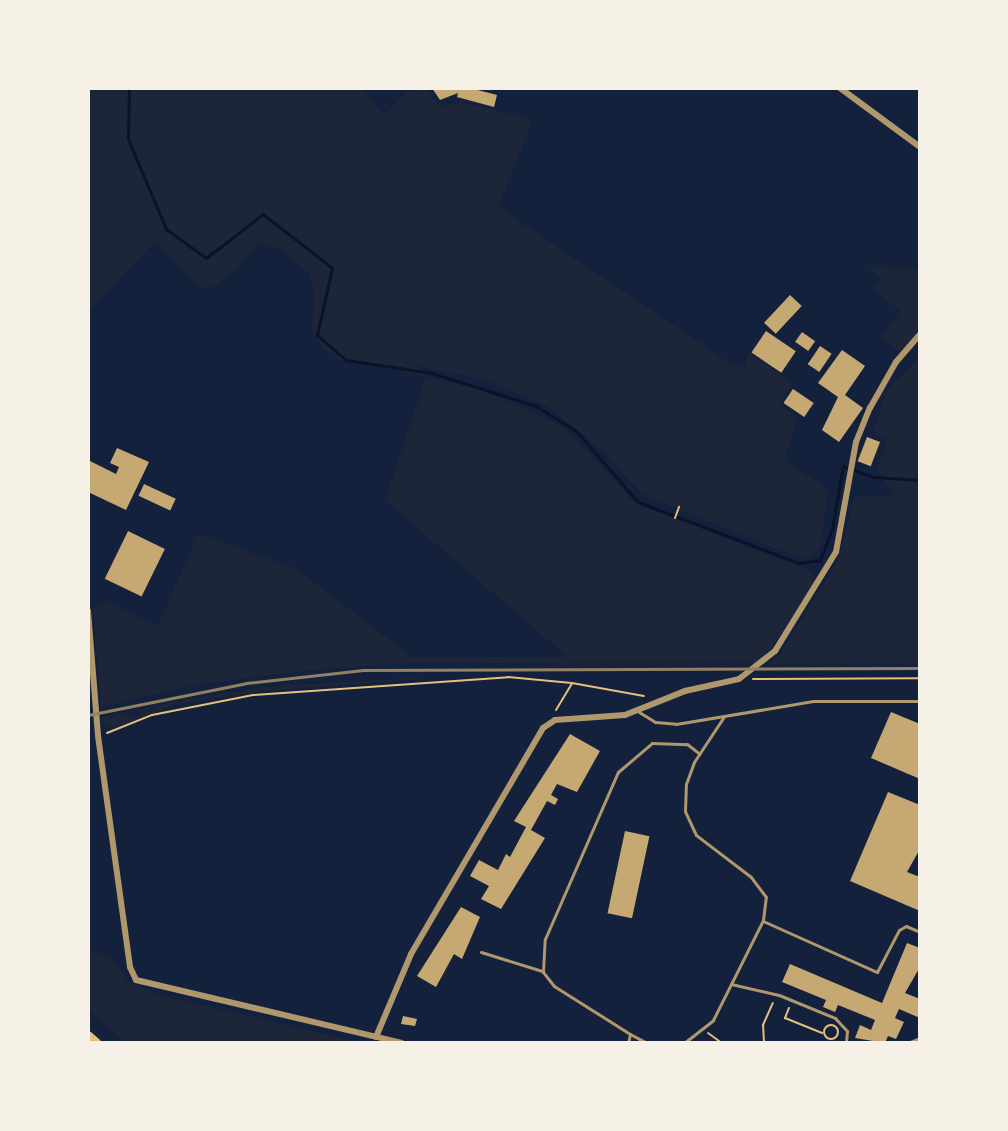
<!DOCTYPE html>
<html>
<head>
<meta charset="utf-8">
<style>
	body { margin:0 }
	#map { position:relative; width:1008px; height:1131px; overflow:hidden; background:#14213d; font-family:Signika,sans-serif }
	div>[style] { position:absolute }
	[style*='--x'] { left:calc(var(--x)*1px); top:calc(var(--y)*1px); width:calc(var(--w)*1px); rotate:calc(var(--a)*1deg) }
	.green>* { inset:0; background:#1d2539 }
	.stream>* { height:3px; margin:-1.5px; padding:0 1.5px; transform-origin:1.5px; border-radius:1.5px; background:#0b132b }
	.building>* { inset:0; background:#c6a872; transform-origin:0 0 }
	.path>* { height:2px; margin:-1px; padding:0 1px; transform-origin:1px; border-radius:1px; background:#e5c07b }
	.path>.ring { margin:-1px; padding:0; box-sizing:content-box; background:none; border:2px solid #e5c07b; border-radius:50% }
	.service>* { height:3px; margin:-1.5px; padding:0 1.5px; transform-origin:1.5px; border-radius:1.5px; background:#b1986c }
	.minor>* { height:6px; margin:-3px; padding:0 3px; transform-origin:3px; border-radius:3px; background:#b1986c }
	.motorway>* { height:10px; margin:-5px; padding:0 5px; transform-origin:5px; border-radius:5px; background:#e5c07b }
	.rail>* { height:3px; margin:-1.5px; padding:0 1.5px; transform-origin:1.5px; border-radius:1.5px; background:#918062 }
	span { translate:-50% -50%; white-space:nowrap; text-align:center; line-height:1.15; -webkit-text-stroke:7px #f6f1e7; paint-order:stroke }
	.frame { position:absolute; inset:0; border:90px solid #f6f1e7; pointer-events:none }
</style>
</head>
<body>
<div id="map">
	<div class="green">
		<div style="clip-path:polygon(88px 88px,363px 88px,384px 116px,411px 88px,425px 88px,440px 107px,460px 102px,533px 119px,498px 207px,728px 362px,744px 368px,749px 353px,793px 383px,779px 403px,797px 418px,784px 462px,829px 488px,820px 546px,812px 558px,797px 557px,658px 501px,641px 493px,603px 451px,547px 406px,480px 378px,416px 366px,426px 376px,484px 390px,564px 427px,635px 503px,806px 569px,814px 576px,810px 590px,772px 647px,756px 663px,407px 663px,312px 670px,200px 684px,101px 707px,93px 608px,108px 601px,158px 626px,198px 534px,295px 568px,413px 658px,567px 656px,385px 500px,426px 376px,340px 360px,325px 349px,312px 333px,314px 291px,309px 273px,281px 250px,259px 241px,239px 267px,216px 285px,201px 290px,155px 241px,88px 313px)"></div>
		<div style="clip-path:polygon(867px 267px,920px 268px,920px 332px,900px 352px,881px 337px,900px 311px,873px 289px,881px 278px)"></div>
		<div style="clip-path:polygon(920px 357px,920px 664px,768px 664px,779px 656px,838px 561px,854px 497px,894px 495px,877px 469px,888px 441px,873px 433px,887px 390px)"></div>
		<div style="clip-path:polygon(493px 673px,263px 691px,176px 704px,115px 728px,103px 725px,101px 718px,127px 712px,130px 718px,140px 715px,138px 710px,177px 701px,263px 687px)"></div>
		<div style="clip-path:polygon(88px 948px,114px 961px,129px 982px,156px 994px,363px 1043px,126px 1043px,88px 1010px)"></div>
	</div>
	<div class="stream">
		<div style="--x:129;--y:88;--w:51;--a:91.1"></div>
		<div style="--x:128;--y:139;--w:98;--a:67.1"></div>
		<div style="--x:166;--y:229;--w:49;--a:35.9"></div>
		<div style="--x:206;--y:258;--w:72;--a:-37.7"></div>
		<div style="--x:263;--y:214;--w:88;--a:38"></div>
		<div style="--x:332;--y:268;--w:69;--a:102.6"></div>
		<div style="--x:317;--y:335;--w:38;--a:41"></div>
		<div style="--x:346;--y:360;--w:87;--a:8.6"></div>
		<div style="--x:432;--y:373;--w:109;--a:17.6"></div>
		<div style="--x:536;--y:406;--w:47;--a:32"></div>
		<div style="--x:576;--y:431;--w:94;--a:48.9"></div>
		<div style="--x:638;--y:502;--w:172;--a:20.8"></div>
		<div style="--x:799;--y:563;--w:21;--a:-8"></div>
		<div style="--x:820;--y:560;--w:33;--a:-69"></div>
		<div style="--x:832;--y:529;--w:64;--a:-80.1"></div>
		<div style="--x:843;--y:466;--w:33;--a:20"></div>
		<div style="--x:874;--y:477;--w:46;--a:3.7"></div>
	</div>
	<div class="building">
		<div style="clip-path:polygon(432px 88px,470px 88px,497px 95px,494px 107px,457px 97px,458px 93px,440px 100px)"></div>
		<div style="left:790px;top:295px;width:16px;height:38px;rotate:43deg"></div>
		<div style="left:766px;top:331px;width:36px;height:26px;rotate:34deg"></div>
		<div style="left:802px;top:332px;width:16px;height:12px;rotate:35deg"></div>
		<div style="left:820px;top:346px;width:14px;height:22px;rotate:34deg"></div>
		<div style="clip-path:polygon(842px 350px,865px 366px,845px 395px,863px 408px,839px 442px,822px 430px,838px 397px,818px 383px)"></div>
		<div style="left:793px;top:389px;width:25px;height:17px;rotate:34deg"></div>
		<div style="left:867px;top:437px;width:14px;height:26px;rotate:21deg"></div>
		<div style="clip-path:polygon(117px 448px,149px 462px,126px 510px,88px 492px,88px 460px,116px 474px,119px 467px,110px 463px)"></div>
		<div style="left:144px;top:484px;width:35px;height:13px;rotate:25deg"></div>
		<div style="left:128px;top:531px;width:41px;height:53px;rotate:26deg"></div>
		<div style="clip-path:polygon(891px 712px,920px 724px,920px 779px,871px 758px)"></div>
		<div style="clip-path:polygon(570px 734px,600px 751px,577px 792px,557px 784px,551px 795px,558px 799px,555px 805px,547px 801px,531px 830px,545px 838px,501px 909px,481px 899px,489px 886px,470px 876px,479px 860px,498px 870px,506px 854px,510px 857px,526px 827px,514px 821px)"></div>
		<div style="clip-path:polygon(888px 792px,920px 805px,920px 849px,907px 872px,920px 877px,920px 911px,850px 881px)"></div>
		<div style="left:625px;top:831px;width:25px;height:84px;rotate:12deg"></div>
		<div style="clip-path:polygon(461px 907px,480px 917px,462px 959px,454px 954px,436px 987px,417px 976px)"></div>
		<div style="clip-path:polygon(907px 943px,920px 948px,920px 967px,905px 993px,920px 999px,920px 1018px,899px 1009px,895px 1018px,904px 1022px,896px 1039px,888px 1036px,885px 1043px,855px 1038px,860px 1025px,871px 1030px,875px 1020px,838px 1005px,835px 1012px,823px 1007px,826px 1000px,782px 982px,790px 964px,882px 1003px)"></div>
		<div style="clip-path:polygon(403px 1016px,417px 1019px,415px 1026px,401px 1024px)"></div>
	</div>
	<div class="path">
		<div style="--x:675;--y:518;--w:12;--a:-70"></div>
		<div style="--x:753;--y:679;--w:167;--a:-0.3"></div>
		<div style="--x:556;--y:710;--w:31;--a:-59"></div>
		<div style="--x:572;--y:683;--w:73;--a:10.2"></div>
		<div style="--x:107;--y:733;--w:48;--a:-21.8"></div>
		<div style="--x:152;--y:715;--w:103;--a:-11.2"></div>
		<div style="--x:253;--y:695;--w:256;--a:-4"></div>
		<div style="--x:508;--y:677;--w:64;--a:5.4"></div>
		<div style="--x:789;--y:1008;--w:11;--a:112"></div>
		<div style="--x:785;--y:1018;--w:40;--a:22"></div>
		<div class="ring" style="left:824px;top:1025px;width:12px;height:12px"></div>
		<div style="--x:708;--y:1033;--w:17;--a:36"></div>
		<div style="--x:764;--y:1043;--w:18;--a:-93"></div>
		<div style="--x:763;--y:1025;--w:24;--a:-66"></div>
	</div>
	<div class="service">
		<div style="--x:639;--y:712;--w:19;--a:32"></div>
		<div style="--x:655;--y:722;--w:21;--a:5"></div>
		<div style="--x:676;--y:724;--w:139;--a:-9.5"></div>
		<div style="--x:813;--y:701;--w:107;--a:0"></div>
		<div style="--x:763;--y:921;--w:125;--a:24.1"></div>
		<div style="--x:877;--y:972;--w:47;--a:-62.4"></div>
		<div style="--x:899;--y:930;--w:8;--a:-30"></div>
		<div style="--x:906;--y:926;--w:15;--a:23"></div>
		<div style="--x:481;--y:952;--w:64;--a:17.3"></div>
		<div style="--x:731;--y:984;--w:49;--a:12.9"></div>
		<div style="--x:779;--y:995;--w:61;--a:22.3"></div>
		<div style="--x:835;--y:1018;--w:18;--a:47"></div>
		<div style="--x:847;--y:1031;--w:12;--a:95"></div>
		<div style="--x:630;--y:1034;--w:90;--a:-147.7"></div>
		<div style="--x:554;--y:986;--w:18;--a:-128"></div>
		<div style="--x:543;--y:972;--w:33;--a:-87"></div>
		<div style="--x:545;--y:939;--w:182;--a:-66.4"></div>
		<div style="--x:618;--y:772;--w:45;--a:-40.5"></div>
		<div style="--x:652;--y:743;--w:35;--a:2"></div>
		<div style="--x:687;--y:744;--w:16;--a:38"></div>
		<div style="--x:628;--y:1043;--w:9;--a:-77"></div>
		<div style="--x:630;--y:1034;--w:19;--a:28"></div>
		<div style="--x:684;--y:1043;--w:37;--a:-38"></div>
		<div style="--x:713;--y:1020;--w:112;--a:-63.4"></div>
		<div style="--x:763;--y:920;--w:23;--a:-83"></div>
		<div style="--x:766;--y:897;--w:25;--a:-127"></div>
		<div style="--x:751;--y:877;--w:69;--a:-142.6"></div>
		<div style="--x:696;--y:835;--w:26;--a:-115"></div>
		<div style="--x:685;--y:811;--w:27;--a:-88"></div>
		<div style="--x:686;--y:784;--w:23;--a:-70"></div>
		<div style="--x:694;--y:762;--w:53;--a:-56.6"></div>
		<div style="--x:908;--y:1043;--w:13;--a:-23"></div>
	</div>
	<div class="minor">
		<div style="--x:840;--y:88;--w:99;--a:36.4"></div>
		<div style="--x:88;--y:611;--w:125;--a:85.4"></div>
		<div style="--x:98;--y:736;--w:233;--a:82.1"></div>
		<div style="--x:130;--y:967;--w:14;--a:65"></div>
		<div style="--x:136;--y:980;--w:273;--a:13.3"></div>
		<div style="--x:376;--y:1037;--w:90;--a:-67.1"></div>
		<div style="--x:411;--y:954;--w:262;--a:-59.7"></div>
		<div style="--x:543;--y:728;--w:14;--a:-34"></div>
		<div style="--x:555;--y:720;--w:70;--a:-4.1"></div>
		<div style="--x:625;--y:715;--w:65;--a:-21.8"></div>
		<div style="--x:685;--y:691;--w:55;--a:-12.5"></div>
		<div style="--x:739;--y:679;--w:46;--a:-37.9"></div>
		<div style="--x:775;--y:651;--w:116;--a:-58.4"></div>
		<div style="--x:836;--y:552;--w:112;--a:-79.7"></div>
		<div style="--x:856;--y:442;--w:37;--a:-68"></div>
		<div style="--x:870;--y:408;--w:53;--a:-60.5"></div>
		<div style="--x:896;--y:362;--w:37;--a:-49"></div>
	</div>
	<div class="motorway">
		<div style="--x:88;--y:1036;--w:11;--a:41"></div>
	</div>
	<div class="rail">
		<div style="--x:88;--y:715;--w:161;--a:-11.4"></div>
		<div style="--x:246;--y:683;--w:118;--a:-6.3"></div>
		<div style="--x:363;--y:670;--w:557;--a:-0.21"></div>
	</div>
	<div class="frame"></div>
</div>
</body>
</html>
